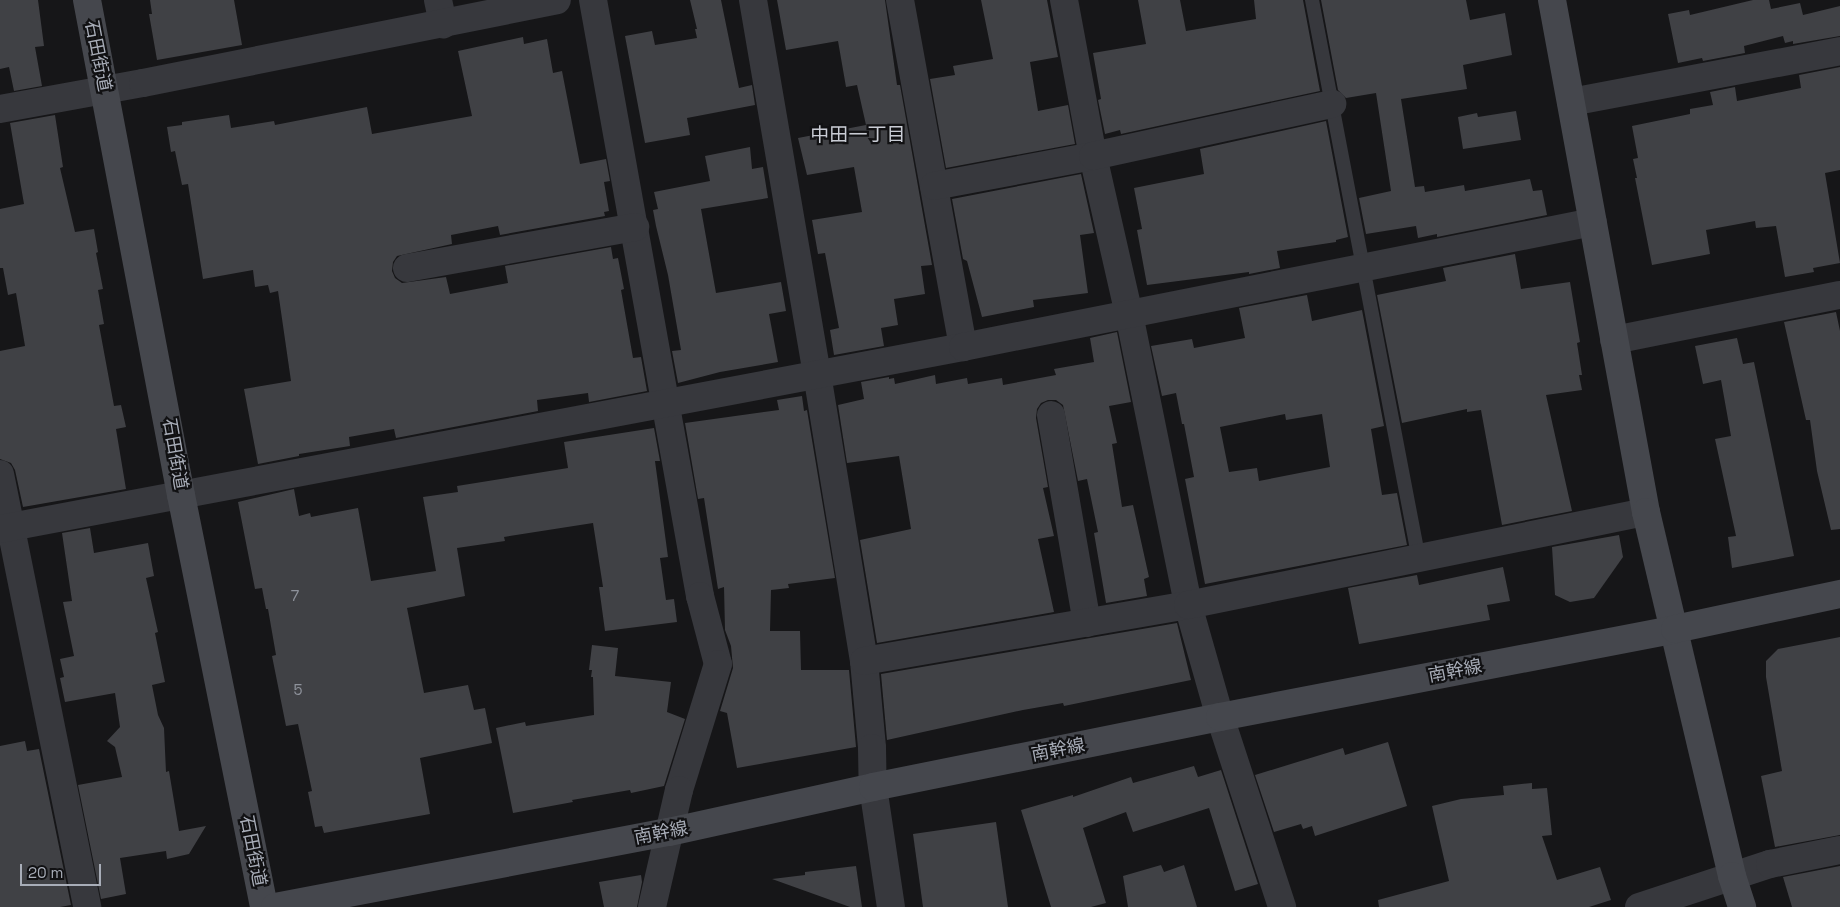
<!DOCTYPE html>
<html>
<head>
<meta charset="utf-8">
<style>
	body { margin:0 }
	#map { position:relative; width:1840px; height:907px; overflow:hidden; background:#161618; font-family:"Space Grotesk","Noto Sans JP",sans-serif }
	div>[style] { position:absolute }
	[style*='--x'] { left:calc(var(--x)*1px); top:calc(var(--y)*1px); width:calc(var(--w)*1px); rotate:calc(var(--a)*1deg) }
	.building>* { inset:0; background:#404145 }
	.lane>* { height:14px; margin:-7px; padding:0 7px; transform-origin:7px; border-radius:7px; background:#37383d }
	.street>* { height:28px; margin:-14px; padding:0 14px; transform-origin:14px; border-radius:14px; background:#37383d }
	.secondary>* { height:28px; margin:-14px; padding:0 14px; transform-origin:14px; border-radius:14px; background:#45474d }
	span { translate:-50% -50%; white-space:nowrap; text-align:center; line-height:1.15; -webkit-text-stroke:4.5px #111113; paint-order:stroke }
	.number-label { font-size:15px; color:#8e929b }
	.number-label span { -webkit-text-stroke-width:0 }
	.street-label { font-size:18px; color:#a8adb8 }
	.neighbourhood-label { font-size:19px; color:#c9ccd4 }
	.scale { position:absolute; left:20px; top:864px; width:81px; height:22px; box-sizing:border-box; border:2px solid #a8adb8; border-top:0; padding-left:6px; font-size:15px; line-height:18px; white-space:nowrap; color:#a8adb8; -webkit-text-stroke:4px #111113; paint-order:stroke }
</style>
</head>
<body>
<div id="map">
	<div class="building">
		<div style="clip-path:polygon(0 0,38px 0,44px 46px,35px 47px,42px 86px,14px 91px,9px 67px,0 69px)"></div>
		<div style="clip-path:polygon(150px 0,234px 0,242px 45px,157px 60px,149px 14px,152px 14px)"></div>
		<div style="clip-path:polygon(690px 0,721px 0,739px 88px,752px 85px,755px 105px,687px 118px,690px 135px,645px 143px,625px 36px,652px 31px,655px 45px,697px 38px,695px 29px,697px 29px)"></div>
		<div style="clip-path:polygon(777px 0,885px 0,897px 85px,900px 85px,932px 265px,921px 266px,925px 294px,894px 299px,898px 325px,881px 328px,884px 346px,834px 355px,830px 330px,839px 328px,825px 253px,818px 254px,812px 220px,862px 212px,854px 167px,807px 175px,798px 138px,866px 125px,857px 85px,846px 87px,838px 41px,786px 50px)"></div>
		<div style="clip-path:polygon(981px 0,1047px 0,1058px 57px,1030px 62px,1038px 111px,1068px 105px,1075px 144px,946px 168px,930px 79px,955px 75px,953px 66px,993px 59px)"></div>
		<div style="clip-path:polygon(1138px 0,1180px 0,1186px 31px,1256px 19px,1254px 0,1303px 0,1320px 91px,1121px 134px,1120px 130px,1105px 134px,1098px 100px,1101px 99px,1093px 53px,1146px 44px)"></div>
		<div style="clip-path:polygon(1321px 0,1466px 0,1470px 20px,1505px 13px,1512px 55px,1463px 65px,1467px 89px,1401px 99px,1415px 187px,1424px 186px,1425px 192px,1464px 185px,1465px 191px,1530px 179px,1533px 191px,1542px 190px,1547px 215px,1437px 237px,1437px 234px,1418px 238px,1416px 226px,1366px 234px,1359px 198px,1391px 191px,1376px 93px,1346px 98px,1338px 90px)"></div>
		<div style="clip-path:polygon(1753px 0,1769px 0,1771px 9px,1800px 3px,1803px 15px,1840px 6px,1840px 36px,1793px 44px,1793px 41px,1785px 43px,1783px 36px,1744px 46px,1745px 53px,1703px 61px,1702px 58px,1678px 63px,1668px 14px,1689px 10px,1690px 15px)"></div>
		<div style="clip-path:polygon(523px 37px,524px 44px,547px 39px,553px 73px,562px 71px,580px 164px,606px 159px,610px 181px,604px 182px,609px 211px,604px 212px,605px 216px,500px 235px,498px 226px,451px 235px,452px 244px,397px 256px,393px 262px,392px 271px,395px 278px,402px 283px,446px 277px,450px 294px,508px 283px,505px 266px,611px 247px,613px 259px,618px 258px,624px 289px,621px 290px,633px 358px,641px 357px,647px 391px,589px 402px,588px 393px,537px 400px,538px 411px,396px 438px,394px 429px,349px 437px,350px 446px,299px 454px,299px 456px,258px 464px,244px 389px,291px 381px,278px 291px,270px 293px,268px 285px,255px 287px,253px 270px,203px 279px,188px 184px,182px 185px,175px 151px,171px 152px,167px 127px,182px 125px,182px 122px,229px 115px,231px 128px,274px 121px,275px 125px,367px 107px,372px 134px,472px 116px,458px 51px)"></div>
		<div style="clip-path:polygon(1840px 67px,1840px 170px,1825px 173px,1840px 263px,1813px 268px,1814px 272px,1785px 277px,1776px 226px,1756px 228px,1755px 221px,1706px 230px,1710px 254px,1652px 265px,1635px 178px,1637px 178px,1633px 159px,1638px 158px,1632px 126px,1690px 114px,1690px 109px,1713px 105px,1710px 92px,1735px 87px,1737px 101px,1801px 88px,1799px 75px)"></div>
		<div style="clip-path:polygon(1516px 111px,1521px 140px,1463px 149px,1458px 117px,1477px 113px,1478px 117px)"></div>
		<div style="clip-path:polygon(55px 115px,63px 167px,60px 168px,75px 232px,94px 229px,98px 252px,96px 253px,103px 289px,98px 290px,104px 324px,99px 325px,114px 406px,121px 405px,126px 427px,116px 429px,126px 489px,23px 507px,15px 470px,11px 463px,0 459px,0 351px,25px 346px,16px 293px,8px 295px,3px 268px,0 268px,0 209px,24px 204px,10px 123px)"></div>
		<div style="clip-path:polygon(1326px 121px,1348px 237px,1336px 240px,1336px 242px,1277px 251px,1280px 268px,1249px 274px,1249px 272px,1147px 285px,1137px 230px,1142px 229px,1134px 188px,1204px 174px,1200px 149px)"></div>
		<div style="clip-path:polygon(750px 147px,752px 169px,763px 167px,768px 198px,701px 209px,716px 293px,781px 282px,786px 311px,769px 314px,778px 362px,720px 372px,678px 383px,672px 351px,681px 350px,668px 275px,656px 226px,653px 210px,658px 209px,654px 192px,710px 181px,705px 156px)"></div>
		<div style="clip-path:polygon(1081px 174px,1094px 233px,1080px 235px,1088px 293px,1033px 300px,1034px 307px,982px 317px,967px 261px,963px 259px,952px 199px)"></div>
		<div style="clip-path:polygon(1515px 254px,1521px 289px,1570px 282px,1580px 342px,1577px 343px,1582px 375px,1579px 375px,1582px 390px,1546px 395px,1572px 511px,1502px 525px,1481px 410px,1467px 412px,1467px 409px,1402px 423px,1377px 295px,1446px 281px,1443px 268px)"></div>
		<div style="clip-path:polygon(evenodd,1307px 295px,1312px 321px,1362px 310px,1384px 426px,1371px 429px,1382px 495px,1397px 493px,1407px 545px,1205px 584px,1185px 479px,1194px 477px,1184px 424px,1182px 424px,1176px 393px,1162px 396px,1151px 346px,1192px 339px,1194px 348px,1245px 338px,1239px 308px,1307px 295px,1285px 414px,1286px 420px,1322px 414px,1330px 467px,1259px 481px,1257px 468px,1229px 472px,1220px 427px,1285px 414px)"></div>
		<div style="clip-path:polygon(1836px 312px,1840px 331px,1840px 529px,1831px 530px,1817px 471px,1810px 420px,1806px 420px,1784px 322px)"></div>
		<div style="clip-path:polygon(1117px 332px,1131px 402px,1109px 406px,1117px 443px,1112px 444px,1122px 507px,1133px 505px,1149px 577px,1144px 579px,1147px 596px,1106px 603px,1094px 533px,1098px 532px,1087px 479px,1078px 481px,1063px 405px,1056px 400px,1048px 400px,1041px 403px,1037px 409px,1036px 418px,1048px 487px,1043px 488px,1054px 536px,1038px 539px,1054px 612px,877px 643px,860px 540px,911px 529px,899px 456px,847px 463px,838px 405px,864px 399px,861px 382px,889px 377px,889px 379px,894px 378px,895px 384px,935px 375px,936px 384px,967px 378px,968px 384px,1002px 378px,1003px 385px,1056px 375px,1054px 369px,1094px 362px,1090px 338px)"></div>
		<div style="clip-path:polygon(1737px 338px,1743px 364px,1754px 362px,1794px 556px,1732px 568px,1728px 537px,1736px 536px,1715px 439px,1731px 436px,1721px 380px,1703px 384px,1695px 346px)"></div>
		<div style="clip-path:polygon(802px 396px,804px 411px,807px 410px,835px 578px,788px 584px,789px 588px,771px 590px,770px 631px,800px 631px,801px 670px,849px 670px,856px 747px,737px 768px,727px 713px,720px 711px,733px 668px,731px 646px,725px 630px,724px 587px,718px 589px,704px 498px,698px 499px,685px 423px,779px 410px,777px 400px)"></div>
		<div style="clip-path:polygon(654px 428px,660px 461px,655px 461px,668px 557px,660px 558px,666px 600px,674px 599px,677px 622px,605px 631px,599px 587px,603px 587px,593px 523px,504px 537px,505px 541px,457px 548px,465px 596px,407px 608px,424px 693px,468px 685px,474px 710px,485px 708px,492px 743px,420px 758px,430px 814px,324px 833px,322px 826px,315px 827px,308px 792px,312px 791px,298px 724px,286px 726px,272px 656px,276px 655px,268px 609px,266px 609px,262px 588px,255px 589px,238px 502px,294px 489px,299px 516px,310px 513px,311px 517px,358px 508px,371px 581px,436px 571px,423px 497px,458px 492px,457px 486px,568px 468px,564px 442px)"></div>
		<div style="clip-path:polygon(90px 528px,94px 553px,148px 543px,154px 576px,146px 578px,158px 632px,155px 633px,165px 682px,152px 685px,158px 715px,164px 728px,166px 772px,169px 771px,179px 831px,206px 826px,189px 854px,167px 859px,166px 851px,120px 858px,126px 894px,101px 899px,78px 785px,122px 777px,115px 747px,107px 741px,120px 727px,115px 693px,65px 702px,60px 678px,64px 677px,60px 659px,74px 656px,63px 602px,72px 601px,62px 533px)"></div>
		<div style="clip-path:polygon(1619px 535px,1623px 557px,1594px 598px,1570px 602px,1555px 595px,1552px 547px)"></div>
		<div style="clip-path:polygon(1503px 567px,1510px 601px,1487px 605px,1490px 620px,1359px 644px,1348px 588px,1417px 575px,1419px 585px)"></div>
		<div style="clip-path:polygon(1177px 623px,1191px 680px,1064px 706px,1063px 703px,1023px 710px,887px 740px,881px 674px)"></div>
		<div style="clip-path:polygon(1840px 637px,1840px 835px,1775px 847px,1761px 776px,1782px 771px,1766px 677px,1766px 661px,1778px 649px)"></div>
		<div style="clip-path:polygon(592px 645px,618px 648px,615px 676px,671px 682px,667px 712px,685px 719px,664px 786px,631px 793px,630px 790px,572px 800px,573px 802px,513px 813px,496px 728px,525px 722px,526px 726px,594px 715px,593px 677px,591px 677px,592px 670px,589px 670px)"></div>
		<div style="clip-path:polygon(25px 741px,27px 751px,39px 749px,71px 905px,60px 907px,0 907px,0 746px)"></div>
		<div style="clip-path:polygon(1388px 742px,1407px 806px,1315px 836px,1312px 826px,1303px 829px,1301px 824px,1274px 832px,1255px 775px,1343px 748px,1345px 755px)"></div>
		<div style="clip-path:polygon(1194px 766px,1198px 777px,1221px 770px,1258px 884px,1235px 891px,1209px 808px,1133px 832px,1126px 812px,1083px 828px,1106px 903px,1091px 907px,1051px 907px,1021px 810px,1073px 795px,1073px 797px,1131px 777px,1133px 783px)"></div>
		<div style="clip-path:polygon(1532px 783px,1532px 789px,1547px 788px,1552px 835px,1542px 836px,1557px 880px,1600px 867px,1611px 900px,1589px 907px,1379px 907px,1378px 900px,1449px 881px,1432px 806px,1461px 799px,1504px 795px,1503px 786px)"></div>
		<div style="clip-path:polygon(996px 822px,1008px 907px,923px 907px,913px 834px)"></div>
		<div style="clip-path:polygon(1161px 865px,1164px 872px,1184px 865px,1197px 907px,1128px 907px,1123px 876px)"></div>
		<div style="clip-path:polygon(856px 866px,862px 907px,850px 907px,772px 879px,805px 875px,805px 872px)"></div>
		<div style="clip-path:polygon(1840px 866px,1840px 907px,1792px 907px,1783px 877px)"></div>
		<div style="clip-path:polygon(641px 875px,642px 882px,637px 907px,604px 907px,599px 882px)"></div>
	</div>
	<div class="lane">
		<div style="--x:1312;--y:0;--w:570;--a:79.18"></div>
	</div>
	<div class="street">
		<div style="--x:438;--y:0;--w:25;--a:78"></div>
		<div style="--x:593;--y:0;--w:606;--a:79.82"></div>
		<div style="--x:700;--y:596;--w:70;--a:75.2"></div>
		<div style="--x:718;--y:664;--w:132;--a:107.2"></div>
		<div style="--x:679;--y:790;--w:120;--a:103"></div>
		<div style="--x:753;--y:0;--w:379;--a:80.3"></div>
		<div style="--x:817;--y:374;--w:291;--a:80.7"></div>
		<div style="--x:864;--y:661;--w:87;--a:84.7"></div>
		<div style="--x:872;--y:748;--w:39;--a:89"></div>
		<div style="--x:873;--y:787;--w:121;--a:81.5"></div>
		<div style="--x:900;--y:0;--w:353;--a:79.7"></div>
		<div style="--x:1064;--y:0;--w:159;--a:79.5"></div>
		<div style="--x:1093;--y:156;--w:162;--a:77.2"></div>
		<div style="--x:1129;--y:314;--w:297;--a:78.5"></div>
		<div style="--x:1188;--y:605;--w:116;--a:74.1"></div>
		<div style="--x:1220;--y:717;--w:200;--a:71.9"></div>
		<div style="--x:1571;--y:102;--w:274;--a:-10.7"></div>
		<div style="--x:0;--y:109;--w:145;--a:-10.3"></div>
		<div style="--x:143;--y:83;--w:422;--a:-11.3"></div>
		<div style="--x:934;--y:186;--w:162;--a:-10.7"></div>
		<div style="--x:1093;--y:156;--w:245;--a:-12.3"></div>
		<div style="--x:407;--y:268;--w:232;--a:-10.2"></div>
		<div style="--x:1614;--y:340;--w:230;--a:-11.3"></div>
		<div style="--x:1051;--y:415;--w:211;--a:80.2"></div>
		<div style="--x:0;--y:474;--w:442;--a:78.6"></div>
		<div style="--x:0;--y:529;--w:980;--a:-10.7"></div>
		<div style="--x:963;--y:347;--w:642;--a:-11.22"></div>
		<div style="--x:864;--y:661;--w:329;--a:-9.8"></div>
		<div style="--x:1188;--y:605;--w:467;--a:-11.5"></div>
		<div style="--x:1639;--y:907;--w:138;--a:-18.2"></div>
		<div style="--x:1770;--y:864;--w:71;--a:-11.3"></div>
	</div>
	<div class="secondary">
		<div style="--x:87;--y:0;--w:504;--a:79.25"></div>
		<div style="--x:181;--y:495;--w:420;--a:78.6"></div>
		<div style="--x:1552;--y:0;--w:521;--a:79.6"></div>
		<div style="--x:1646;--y:512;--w:374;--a:76.7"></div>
		<div style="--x:1732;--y:876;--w:33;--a:72"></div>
		<div style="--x:275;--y:907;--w:401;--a:-10.8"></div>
		<div style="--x:669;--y:832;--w:209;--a:-12.4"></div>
		<div style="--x:873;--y:787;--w:354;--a:-11.4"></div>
		<div style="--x:1220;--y:717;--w:463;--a:-10.9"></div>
		<div style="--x:1675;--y:629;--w:169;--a:-12"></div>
	</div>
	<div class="number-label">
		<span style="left:295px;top:596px">7</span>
		<span style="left:298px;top:690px">5</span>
	</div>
	<div class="street-label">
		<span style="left:98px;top:56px;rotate:79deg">石田街道</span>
		<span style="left:175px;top:454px;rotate:80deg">石田街道</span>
		<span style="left:1455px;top:671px;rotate:-11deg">南幹線</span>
		<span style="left:1058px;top:750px;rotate:-11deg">南幹線</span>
		<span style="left:661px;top:833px;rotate:-11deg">南幹線</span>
		<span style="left:253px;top:851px;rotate:79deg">石田街道</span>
	</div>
	<div class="neighbourhood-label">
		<span style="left:858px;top:135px">中田一丁目</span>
	</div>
	<div class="scale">20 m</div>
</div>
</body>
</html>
